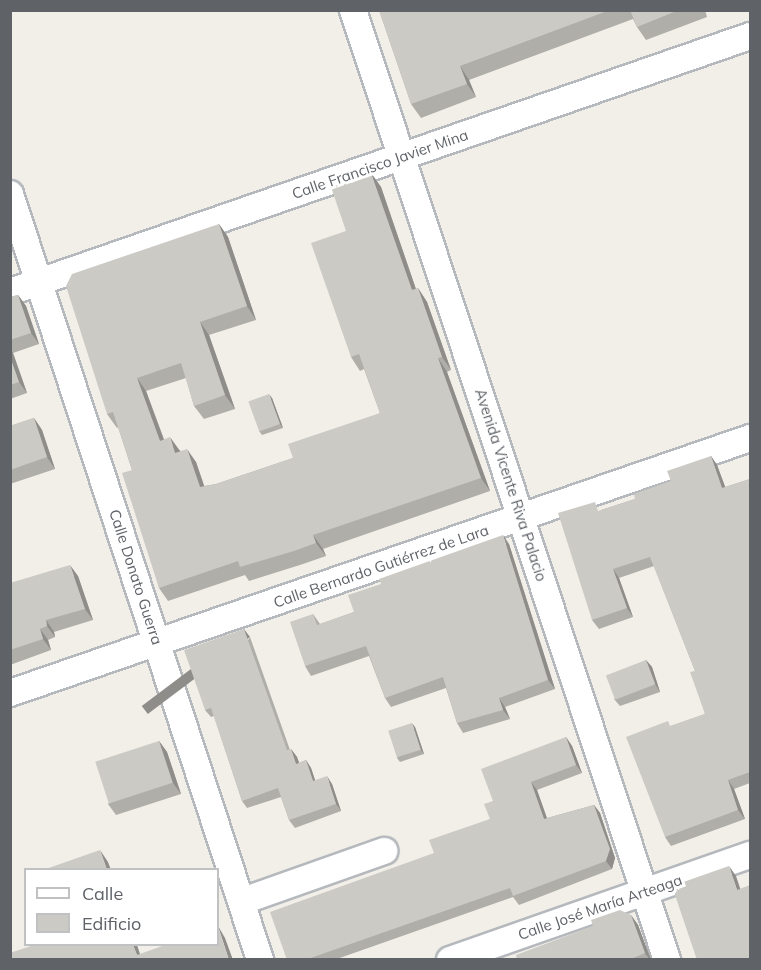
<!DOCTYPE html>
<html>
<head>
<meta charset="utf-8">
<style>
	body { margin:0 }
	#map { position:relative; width:761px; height:970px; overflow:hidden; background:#f1efe8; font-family:Mulish,sans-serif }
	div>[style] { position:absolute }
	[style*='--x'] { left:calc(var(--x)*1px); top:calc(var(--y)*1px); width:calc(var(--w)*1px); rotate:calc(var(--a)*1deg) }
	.roads { filter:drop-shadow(2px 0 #b5b8bc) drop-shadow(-2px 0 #b5b8bc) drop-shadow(0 2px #b5b8bc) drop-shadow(0 -2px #b5b8bc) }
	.minor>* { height:26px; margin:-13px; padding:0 13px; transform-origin:13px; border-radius:13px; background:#fff }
	.wall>* { inset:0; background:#afaea9 }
	.shaded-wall>* { inset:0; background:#8f8d8a; transform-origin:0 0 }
	.building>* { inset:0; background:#cccac5; transform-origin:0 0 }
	span { translate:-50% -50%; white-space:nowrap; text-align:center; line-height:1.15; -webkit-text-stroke:6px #fff; paint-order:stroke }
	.street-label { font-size:15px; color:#5f6368 }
	.frame { position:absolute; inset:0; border:12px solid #5f6368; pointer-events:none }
	.legend { position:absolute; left:24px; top:868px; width:195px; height:78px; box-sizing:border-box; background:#fff; border:2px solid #bfc1c3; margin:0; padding:8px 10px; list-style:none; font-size:18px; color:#5f6368 }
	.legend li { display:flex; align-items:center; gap:12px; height:30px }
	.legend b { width:30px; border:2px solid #bfc1c3 }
</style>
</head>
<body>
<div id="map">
	<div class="roads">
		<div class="minor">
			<div style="--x:353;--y:10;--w:1001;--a:71.71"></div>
			<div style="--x:10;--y:194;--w:806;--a:71.92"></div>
			<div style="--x:10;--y:292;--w:783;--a:-19.08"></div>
			<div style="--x:10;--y:693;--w:783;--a:-19.01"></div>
			<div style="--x:243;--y:901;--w:150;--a:-19.5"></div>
			<div style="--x:450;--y:960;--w:318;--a:-19.3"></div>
		</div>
	</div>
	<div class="wall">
		<div style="clip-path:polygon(379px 10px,705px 10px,707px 17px,646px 40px,637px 27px,633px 19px,469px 80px,476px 97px,421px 118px,411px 104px)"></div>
		<div style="clip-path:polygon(371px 173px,381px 187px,416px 289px,418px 288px,427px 302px,451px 370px,447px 372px,490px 491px,323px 549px,326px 556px,303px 564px,249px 581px,245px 575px,168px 601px,159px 588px,132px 470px,118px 427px,117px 428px,107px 414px,219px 224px,228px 237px,256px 320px,209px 335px,235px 409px,204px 419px,194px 406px,186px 378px,146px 391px,164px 439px,196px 462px,204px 486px,216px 484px,293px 458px,380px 413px,364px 369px,360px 371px,351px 357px,346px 231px)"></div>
		<div style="clip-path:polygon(18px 295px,26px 306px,39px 344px,13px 353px,27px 393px,10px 399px,10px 297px)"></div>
		<div style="clip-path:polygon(272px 398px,283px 428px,262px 435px,259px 431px)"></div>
		<div style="clip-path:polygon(34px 418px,42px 430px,55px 469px,10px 484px,10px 426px)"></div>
		<div style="clip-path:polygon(711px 456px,717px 465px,725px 487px,750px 479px,750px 783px,734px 789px,745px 819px,671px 846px,665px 837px,671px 726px,705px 714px,695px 671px,654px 566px,619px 578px,633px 617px,599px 629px,592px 620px,601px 510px,635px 499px,671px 481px)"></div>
		<div style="clip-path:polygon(509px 544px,555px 689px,505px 707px,510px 719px,463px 733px,457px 723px,446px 688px,391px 707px,385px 698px,369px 656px,311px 676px,305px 666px,313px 614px,320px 624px,354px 612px)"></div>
		<div style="clip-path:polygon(78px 576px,93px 620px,54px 632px,55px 637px,48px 640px,51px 650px,10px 665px,10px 583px)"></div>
		<div style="clip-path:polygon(250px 637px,290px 750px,291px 749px,297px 757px,299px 763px,306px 760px,311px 768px,315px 780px,332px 784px,341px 811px,295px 828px,289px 820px,281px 797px,247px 808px,242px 801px,214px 716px,211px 717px,205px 710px)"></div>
		<div style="clip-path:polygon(646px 660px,652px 667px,660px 692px,620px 706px,614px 699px)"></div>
		<div style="clip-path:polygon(415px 727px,424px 754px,400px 762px,397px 758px)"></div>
		<div style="clip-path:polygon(566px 737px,572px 746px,582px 773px,537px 790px,547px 818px,594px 805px,600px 813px,615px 858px,612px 869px,519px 905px,513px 897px,334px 960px,287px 960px,434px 853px,490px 819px,493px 801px)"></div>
		<div style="clip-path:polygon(159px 741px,167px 752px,181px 794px,116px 815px,108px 804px)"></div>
		<div style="clip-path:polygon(631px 915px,638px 925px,651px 960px,517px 960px)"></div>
	</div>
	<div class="shaded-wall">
		<div style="clip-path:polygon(460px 66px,469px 80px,476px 97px,467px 84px)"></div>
		<div style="clip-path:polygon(371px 173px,381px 187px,421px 304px,412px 290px)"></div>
		<div style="clip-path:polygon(219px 224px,228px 237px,256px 320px,247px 306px)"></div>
		<div style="clip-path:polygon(418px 288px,427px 302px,451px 370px,442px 357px)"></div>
		<div style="clip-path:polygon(18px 295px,26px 306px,39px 344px,31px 333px)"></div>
		<div style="clip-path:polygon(200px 322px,209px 335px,235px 409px,225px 395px)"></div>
		<div style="clip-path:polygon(10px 349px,13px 353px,27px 393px,19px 382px,10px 357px)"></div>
		<div style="clip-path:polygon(438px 358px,447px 372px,490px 491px,481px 478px)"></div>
		<div style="clip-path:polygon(137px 378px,146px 391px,169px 454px,160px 441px)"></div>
		<div style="clip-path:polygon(269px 394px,272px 398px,283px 428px,280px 424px)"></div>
		<div style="clip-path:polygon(34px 418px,42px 430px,55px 469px,47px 457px)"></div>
		<div style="clip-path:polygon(170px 437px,180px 451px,185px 466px,175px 453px)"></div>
		<div style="clip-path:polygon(187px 449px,196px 462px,209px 500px,200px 487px)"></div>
		<div style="clip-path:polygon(711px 456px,717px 465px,729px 497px,722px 488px)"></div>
		<div style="clip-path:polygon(313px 535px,323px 549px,326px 556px,316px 543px)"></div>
		<div style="clip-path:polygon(503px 535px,509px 544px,555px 689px,548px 680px)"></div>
		<div style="clip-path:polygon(70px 565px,78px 576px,93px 620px,85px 609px)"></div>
		<div style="clip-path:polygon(613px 569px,619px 578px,633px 617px,627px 608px)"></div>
		<div style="clip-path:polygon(46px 620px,54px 632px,55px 637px,47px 626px)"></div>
		<div style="clip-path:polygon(40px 629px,48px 640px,51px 650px,43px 639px)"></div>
		<div style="left:244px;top:629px;width:10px;height:128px;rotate:53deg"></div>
		<div style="clip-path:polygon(646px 660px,652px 667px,660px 692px,655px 684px)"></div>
		<div style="clip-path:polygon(499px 698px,505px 707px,510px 719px,503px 710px)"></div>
		<div style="clip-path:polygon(412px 723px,415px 727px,424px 754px,421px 750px)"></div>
		<div style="clip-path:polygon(566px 737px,572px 746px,582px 773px,576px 765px)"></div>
		<div style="clip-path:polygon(159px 741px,167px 752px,181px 794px,173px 783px)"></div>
		<div style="clip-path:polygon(291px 749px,297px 757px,302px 771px,296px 764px)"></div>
		<div style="clip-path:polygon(306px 760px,311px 768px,318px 789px,313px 781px)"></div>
		<div style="clip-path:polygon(327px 776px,332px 784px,341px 811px,336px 804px)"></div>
		<div style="clip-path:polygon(728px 780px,734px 789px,745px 819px,738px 810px)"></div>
		<div style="clip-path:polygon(531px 782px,537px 790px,550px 827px,544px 819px)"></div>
		<div style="clip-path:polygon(594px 805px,600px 813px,615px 858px,612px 869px,606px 861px)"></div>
		<div style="clip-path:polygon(100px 850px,108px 862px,111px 870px,107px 870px)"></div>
		<div style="clip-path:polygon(729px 866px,736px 876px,744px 900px,737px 890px)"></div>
		<div style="clip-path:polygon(631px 915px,638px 925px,651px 960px,650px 960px,645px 953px)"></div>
		<div style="clip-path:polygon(218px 926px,225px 938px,233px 960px,229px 960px)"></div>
		<div style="clip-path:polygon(133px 945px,137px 945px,142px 960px,137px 955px)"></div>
	</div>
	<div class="building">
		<div style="clip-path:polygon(379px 10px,610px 10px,460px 66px,467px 84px,411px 104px)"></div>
		<div style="clip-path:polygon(630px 10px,679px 10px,637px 27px)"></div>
		<div style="clip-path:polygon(371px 173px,412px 290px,418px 288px,442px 357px,438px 358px,481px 478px,313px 535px,316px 543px,294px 551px,240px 567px,238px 561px,159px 588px,122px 473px,132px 470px,113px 412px,107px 414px,66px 286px,72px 274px,219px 224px,247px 306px,200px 322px,225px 395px,194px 406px,181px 363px,137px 378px,160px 441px,170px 437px,175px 453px,187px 449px,200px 487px,216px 484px,293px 458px,288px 444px,380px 413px,359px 354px,351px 357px,311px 243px,346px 231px,331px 187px)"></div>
		<div style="clip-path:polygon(18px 295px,31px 333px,10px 340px,10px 297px)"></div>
		<div style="clip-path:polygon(10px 357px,19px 382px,10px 385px)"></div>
		<div style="left:269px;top:394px;width:32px;height:22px;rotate:70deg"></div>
		<div style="clip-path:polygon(34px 418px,47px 457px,10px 470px,10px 426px)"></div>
		<div style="clip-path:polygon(711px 456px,722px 488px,750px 479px,750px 772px,728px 780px,738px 810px,665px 837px,626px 737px,668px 721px,670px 726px,705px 714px,690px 672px,695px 671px,650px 557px,613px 569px,627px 608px,592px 620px,558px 513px,595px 502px,598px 511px,635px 499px,634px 494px,671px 481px,667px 471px)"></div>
		<div style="clip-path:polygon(503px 535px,548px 680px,499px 698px,503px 710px,457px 723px,443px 677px,385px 698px,366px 646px,305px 666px,290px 622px,313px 614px,317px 625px,354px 612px,348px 595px,381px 584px,379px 579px)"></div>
		<div style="clip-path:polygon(70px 565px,85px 609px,46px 620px,47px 626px,40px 629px,43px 639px,10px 650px,10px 583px)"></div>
		<div style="clip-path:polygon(244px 629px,287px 750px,291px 749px,296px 764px,306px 760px,313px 781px,327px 776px,336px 804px,289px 820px,278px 788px,242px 801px,211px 708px,205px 710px,184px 650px)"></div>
		<div style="left:646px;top:660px;width:26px;height:43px;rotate:69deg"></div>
		<div style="left:412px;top:723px;width:28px;height:25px;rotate:72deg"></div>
		<div style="clip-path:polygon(566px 737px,576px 765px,531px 782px,544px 819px,594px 805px,610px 849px,606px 861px,513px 896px,510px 888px,305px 960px,287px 960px,270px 912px,434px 853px,429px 840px,490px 819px,484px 804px,493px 801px,481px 769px)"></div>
		<div style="left:159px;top:741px;width:44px;height:67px;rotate:72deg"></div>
		<div style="clip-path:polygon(100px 850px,107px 870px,43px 870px)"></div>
		<div style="clip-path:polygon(729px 866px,737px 890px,750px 885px,750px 960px,697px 960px,672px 886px)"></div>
		<div style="clip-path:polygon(620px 910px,631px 915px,645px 953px,629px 960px,517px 960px,516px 955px,593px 926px,591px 920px)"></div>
		<div style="clip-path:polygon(218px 927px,229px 960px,10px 960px,10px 953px,34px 945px,133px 945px,137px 955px,165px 945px,218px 945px)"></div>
	</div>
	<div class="street-label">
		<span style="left:380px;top:164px;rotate:-19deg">Calle Francisco Javier Mina</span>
		<span style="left:511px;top:485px;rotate:72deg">Avenida Vicente Riva Palacio</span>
		<span style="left:381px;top:566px;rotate:-19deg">Calle Bernardo Gutiérrez de Lara</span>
		<span style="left:136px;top:577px;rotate:72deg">Calle Donato Guerra</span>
		<span style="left:600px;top:907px;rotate:-19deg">Calle José María Arteaga</span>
	</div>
	<div class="frame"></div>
	<ul class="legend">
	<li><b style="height:8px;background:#fff"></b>Calle</li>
	<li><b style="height:16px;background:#cccac5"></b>Edificio</li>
	</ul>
</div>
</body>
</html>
